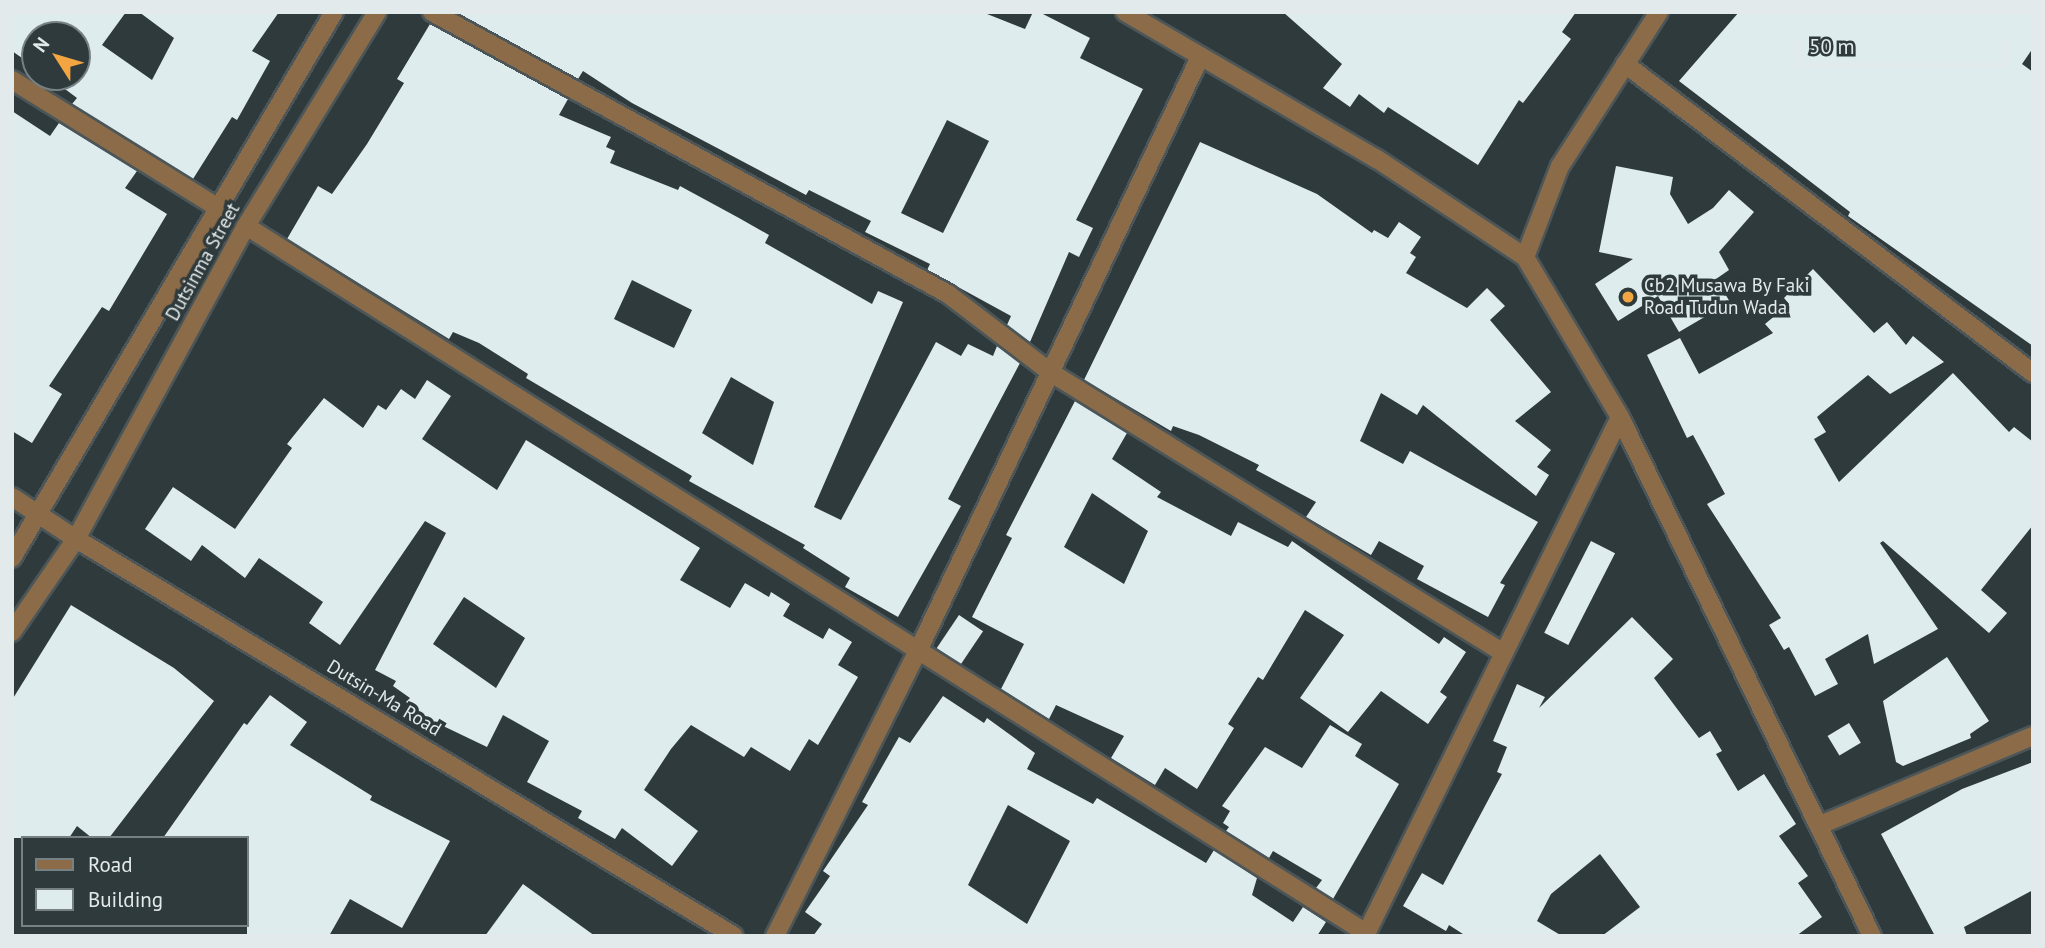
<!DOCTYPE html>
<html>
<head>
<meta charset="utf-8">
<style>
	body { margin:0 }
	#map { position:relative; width:2045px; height:948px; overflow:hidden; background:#2f3a3c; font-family:"PT Sans",sans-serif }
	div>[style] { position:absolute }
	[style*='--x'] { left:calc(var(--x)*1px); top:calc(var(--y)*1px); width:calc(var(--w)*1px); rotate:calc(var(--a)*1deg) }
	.building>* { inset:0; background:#deecee; transform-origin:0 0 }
	.roads { filter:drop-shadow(2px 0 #4c5658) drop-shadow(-2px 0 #4c5658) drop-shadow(0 2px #4c5658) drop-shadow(0 -2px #4c5658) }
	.minor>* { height:18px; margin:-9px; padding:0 9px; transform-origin:9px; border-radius:9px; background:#8c6c48 }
	.tertiary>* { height:18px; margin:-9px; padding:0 9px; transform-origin:9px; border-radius:9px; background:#8c6c48 }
	.dots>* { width:19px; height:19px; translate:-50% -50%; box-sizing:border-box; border:4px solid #2f3a3c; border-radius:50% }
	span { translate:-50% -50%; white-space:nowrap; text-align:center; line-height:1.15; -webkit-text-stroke:7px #2f3a3c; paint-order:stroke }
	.street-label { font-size:19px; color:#e3eaeb }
	.poi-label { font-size:19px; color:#e3eaeb }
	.left { translate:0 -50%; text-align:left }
	.frame { position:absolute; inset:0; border:14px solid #e3eaeb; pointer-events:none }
	.legend { position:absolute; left:21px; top:836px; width:228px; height:91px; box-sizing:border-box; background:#2f3a3c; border:2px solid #778082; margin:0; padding:9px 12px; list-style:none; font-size:21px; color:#e3eaeb }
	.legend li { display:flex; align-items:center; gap:14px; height:35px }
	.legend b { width:35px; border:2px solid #778082 }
	.north { position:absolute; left:21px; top:21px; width:70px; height:70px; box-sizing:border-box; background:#2f3a3c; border:2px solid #778082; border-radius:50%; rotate:307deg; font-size:19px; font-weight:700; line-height:28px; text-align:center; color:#e3eaeb }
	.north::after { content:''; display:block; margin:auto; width:24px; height:32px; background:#f2a541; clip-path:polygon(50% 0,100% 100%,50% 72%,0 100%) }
	.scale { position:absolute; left:1796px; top:35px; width:212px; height:32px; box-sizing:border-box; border:4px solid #e3eaeb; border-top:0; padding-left:9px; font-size:21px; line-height:24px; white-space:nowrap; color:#e3eaeb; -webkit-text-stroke:5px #2f3a3c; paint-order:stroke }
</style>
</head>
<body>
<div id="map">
	<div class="building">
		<div style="clip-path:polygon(12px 12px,126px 12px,102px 45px,152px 80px,174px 38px,139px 12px,279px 12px,252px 51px,270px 61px,237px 120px,232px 117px,193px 179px,72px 104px,77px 98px,49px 77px,77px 77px,77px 35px,35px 35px,35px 67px,12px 51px)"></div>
		<div style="clip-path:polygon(evenodd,456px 12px,982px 12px,1025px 29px,1033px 12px,1039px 12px,1090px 38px,1080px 58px,1143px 89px,1076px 220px,1093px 228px,1079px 257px,1069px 252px,1030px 342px,1007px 325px,1011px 316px,927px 270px,930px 264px,865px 232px,871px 221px,809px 190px,806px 195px,632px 103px,583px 71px,578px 79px,456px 12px,947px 120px,989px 141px,943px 233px,901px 213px,947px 120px)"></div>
		<div style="clip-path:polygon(1283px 12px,1576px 12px,1562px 32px,1571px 39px,1523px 103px,1519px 100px,1478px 165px,1388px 107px,1384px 113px,1359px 94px,1350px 107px,1323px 88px,1342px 64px)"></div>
		<div style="clip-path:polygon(1739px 12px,2033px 12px,2033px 48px,2022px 64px,2033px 72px,2033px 346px,1848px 216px,1850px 212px,1679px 81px)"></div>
		<div style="clip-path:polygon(evenodd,430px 24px,568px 99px,559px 115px,611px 137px,606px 147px,615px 151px,610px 163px,678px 190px,680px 186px,739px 218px,769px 235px,765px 243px,872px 304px,878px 291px,903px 302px,814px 507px,841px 520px,936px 342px,961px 356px,968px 344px,993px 356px,997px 346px,1020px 363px,948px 499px,961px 506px,898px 617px,845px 587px,850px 578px,803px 548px,805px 545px,689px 481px,692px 476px,526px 378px,528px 374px,479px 343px,453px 332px,449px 339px,287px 239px,318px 186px,332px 194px,367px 144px,404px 83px,397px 79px,430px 24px,632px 280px,692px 310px,674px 348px,614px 319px,632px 280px,430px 24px,731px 377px,774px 402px,753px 465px,702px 433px,731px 377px)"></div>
		<div style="clip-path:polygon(12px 111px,50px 136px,59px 123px,137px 171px,125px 188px,167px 214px,109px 311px,102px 307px,49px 386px,62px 394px,32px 443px,12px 431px)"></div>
		<div style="clip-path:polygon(1200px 142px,1317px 194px,1372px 233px,1374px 230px,1388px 238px,1399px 222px,1421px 237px,1410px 253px,1416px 257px,1406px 273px,1467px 308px,1487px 288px,1505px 306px,1490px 320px,1551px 392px,1515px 421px,1551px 450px,1537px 467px,1549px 475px,1536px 496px,1423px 405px,1417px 415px,1381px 393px,1360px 441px,1403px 464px,1410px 451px,1538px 522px,1500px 583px,1505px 585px,1488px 617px,1417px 579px,1424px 566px,1379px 541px,1371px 555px,1306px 517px,1316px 502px,1256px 470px,1259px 465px,1199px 435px,1173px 426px,1171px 431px,1084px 380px)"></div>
		<div style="clip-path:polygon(1616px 166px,1673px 177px,1670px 194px,1688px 224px,1713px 208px,1729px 190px,1754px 212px,1719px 252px,1729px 270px,1716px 279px,1730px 302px,1679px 332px,1658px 296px,1618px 321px,1595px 284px,1633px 259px,1599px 252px)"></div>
		<div style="clip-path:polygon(1813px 269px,1874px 333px,1887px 322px,1906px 345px,1913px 336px,1944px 362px,1890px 394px,1868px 375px,1817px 417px,1826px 432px,1814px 439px,1839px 482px,1953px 373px,2009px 432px,2014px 427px,2033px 442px,2033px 525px,1981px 590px,2007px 613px,1989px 633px,1883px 541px,1880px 543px,1938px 629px,1874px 664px,1868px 634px,1825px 659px,1838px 684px,1815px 696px,1789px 647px,1784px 650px,1769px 625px,1781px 618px,1707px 504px,1725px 494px,1693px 435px,1687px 438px,1647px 355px,1680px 338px,1699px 374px,1773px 333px,1765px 324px,1789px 304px,1784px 298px)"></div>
		<div style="clip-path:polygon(evenodd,427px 380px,451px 396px,422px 439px,497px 490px,526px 440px,700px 548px,680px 580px,730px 608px,745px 583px,769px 597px,771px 592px,790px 604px,783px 616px,823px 639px,829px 628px,852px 642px,838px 665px,858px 677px,818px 745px,809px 739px,790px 771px,751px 747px,744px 757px,691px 725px,671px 749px,644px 790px,698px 831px,672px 866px,622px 828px,615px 839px,578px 818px,582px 811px,527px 782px,549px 741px,503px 715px,487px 747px,439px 724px,436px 727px,406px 702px,410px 698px,393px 686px,396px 681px,375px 670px,446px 533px,425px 521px,340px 645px,309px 623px,323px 602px,259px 558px,245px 578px,202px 545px,191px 561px,145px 529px,173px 487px,235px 529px,292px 448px,287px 444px,324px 398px,363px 428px,378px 405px,386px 410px,401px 389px,415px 399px,427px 380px,464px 597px,525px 638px,496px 688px,433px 644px,464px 597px)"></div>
		<div style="clip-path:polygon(evenodd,1075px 401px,1127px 433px,1112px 459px,1161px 492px,1157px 497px,1231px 536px,1238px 522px,1288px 547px,1292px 541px,1439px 644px,1444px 637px,1466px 652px,1440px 692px,1447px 697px,1428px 724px,1381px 691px,1348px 732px,1300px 698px,1344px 635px,1305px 610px,1263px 680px,1258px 677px,1228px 724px,1234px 728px,1197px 789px,1165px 768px,1155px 785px,1111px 758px,1124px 736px,1056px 705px,1049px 719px,1001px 689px,1024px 644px,972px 617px,1012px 538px,1006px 535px,1075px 401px,1092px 493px,1148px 531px,1124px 584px,1064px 547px,1092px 493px)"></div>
		<div style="left:1591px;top:541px;width:27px;height:103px;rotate:27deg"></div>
		<div style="clip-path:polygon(71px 605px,174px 668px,214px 701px,109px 838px,92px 838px,77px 826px,69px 838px,12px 838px,12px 700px)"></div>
		<div style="left:959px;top:615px;width:29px;height:40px;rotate:34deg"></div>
		<div style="clip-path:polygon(1632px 617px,1673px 659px,1654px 678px,1699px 738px,1710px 731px,1722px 751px,1716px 754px,1738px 791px,1764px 774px,1796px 824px,1779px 836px,1808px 876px,1798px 883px,1822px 917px,1796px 936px,1602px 936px,1640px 907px,1600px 854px,1551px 894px,1537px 921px,1562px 936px,1466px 936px,1449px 925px,1446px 931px,1403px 906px,1422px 873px,1443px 885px,1502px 774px,1497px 772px,1507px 747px,1493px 741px,1517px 684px,1545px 697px,1539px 708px)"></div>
		<div style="clip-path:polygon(1947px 657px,1989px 721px,1970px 734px,1971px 738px,1903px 766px,1896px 762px,1883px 701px)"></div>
		<div style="clip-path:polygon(270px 695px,307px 722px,290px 745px,372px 796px,370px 800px,450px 841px,402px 928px,350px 899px,329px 936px,247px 936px,247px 838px,163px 838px,244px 723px,247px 725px)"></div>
		<div style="clip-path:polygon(evenodd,943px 696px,984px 723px,987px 718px,1035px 753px,1027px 769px,1093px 804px,1097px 798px,1206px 863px,1214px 850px,1257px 878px,1252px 895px,1293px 922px,1303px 907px,1326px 922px,1317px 936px,813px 936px,822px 924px,805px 912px,830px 876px,823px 871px,868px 805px,862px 802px,899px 737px,910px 743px,943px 696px,1008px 805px,1070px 841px,1027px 924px,968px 885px,1008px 805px)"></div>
		<div style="left:1849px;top:723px;width:23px;height:25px;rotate:59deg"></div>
		<div style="clip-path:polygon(1330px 725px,1362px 744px,1355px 756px,1399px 784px,1333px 899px,1316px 888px,1322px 880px,1273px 851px,1269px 858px,1226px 831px,1229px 827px,1223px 823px,1230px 811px,1222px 806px,1265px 747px,1302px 768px)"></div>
		<div style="clip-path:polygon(2033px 762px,2033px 890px,1964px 927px,1967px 936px,1935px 936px,1881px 834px,1962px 789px)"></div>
		<div style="clip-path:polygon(523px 884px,595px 936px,485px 936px)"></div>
	</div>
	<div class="roads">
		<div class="minor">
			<div style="--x:432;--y:12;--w:588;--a:28.66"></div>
			<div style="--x:948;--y:294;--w:128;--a:37.4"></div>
			<div style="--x:1050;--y:372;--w:532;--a:31.78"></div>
			<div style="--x:1625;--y:64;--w:512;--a:37.14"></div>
			<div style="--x:12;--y:80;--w:241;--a:31.8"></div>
			<div style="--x:246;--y:226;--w:1324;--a:32.26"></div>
			<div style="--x:12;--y:497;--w:77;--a:33.3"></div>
			<div style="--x:775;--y:936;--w:321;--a:-63.4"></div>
			<div style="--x:919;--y:649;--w:653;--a:-64.61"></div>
			<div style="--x:1365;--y:936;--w:578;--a:-63.83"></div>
		</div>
		<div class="tertiary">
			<div style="--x:1125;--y:12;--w:292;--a:30.3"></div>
			<div style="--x:1377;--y:159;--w:178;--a:33.5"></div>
			<div style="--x:1659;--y:12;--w:183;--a:122.7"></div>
			<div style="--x:1560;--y:166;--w:97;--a:111"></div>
			<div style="--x:1525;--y:257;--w:186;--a:59.3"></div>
			<div style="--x:1620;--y:417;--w:577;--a:64.1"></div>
			<div style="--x:76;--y:539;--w:768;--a:31.1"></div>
			<div style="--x:12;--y:558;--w:634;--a:-59.47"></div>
			<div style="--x:12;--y:632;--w:113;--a:-55.5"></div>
			<div style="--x:76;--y:539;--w:356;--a:-61.5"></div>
			<div style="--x:246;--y:226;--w:251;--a:-58.5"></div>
			<div style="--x:1820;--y:825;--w:231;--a:-22.7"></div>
		</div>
	</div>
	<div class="dots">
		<div style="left:1628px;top:297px;background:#f2a541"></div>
	</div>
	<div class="street-label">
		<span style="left:203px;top:262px;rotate:-61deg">Dutsinma Street</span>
		<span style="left:384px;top:698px;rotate:31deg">Dutsin-Ma Road</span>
	</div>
	<div class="poi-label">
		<span class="left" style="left:1644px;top:297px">Cb2 Musawa By Faki<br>Road Tudun Wada</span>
	</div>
	<div class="frame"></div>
	<ul class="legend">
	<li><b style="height:9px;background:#8c6c48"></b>Road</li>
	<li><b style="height:19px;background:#deecee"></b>Building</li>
	</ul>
	<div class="north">N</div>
	<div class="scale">50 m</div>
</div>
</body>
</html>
